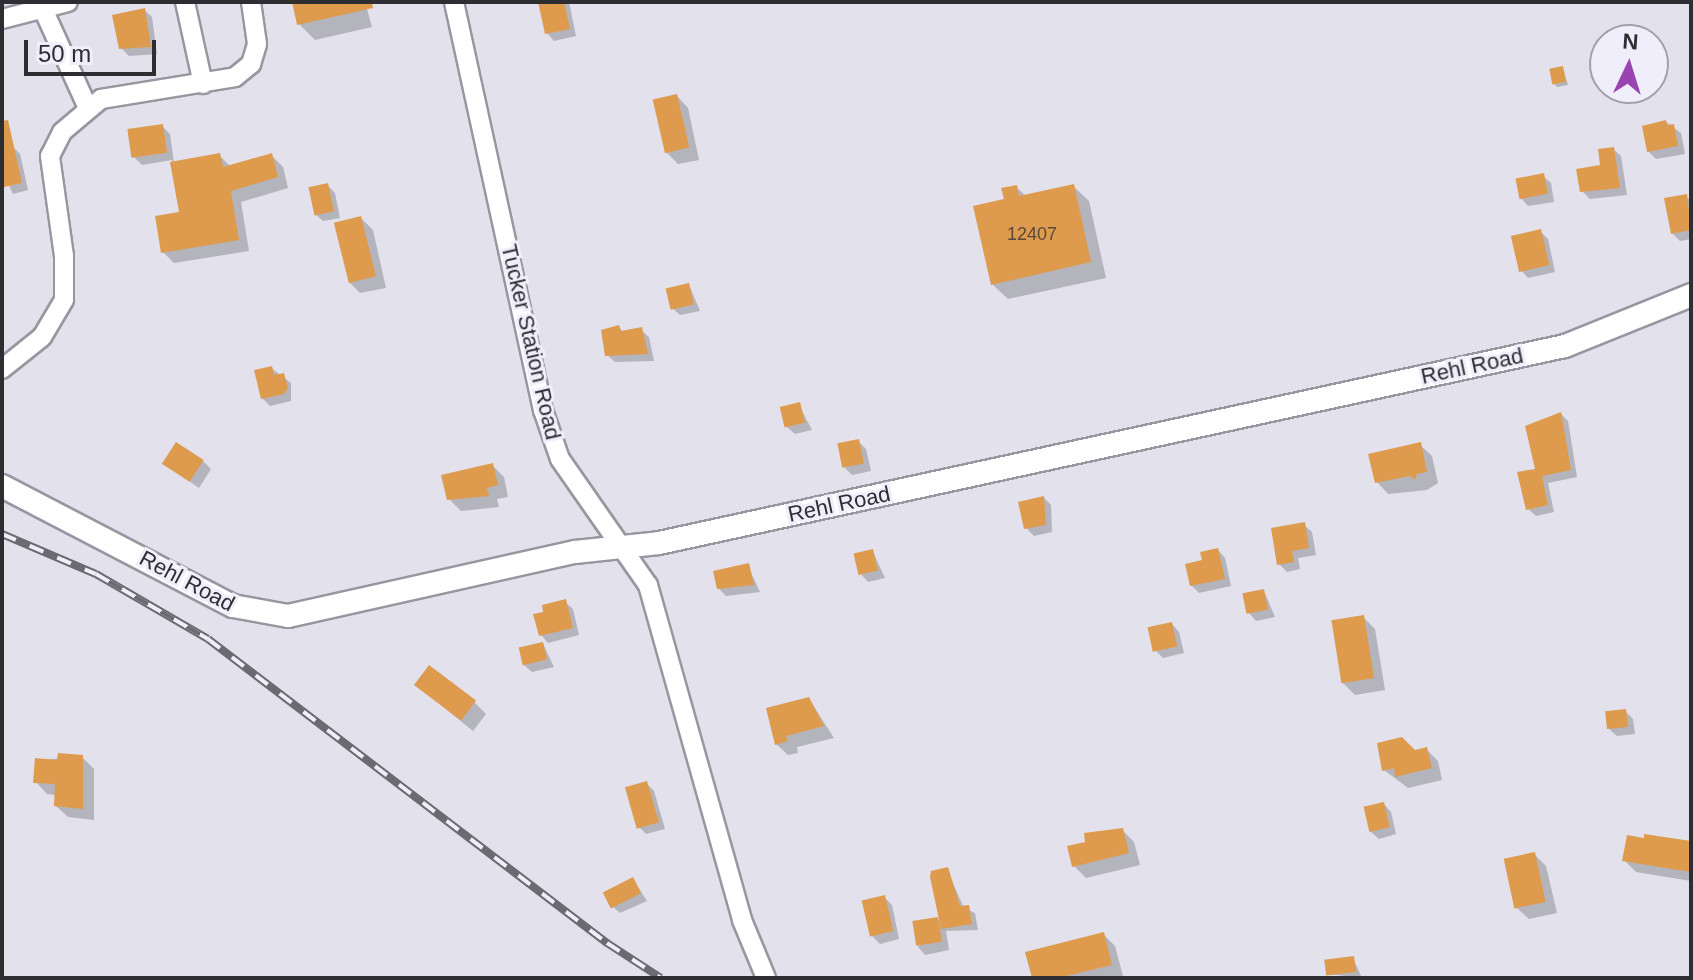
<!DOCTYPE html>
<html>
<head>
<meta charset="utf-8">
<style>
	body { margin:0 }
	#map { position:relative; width:1693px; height:980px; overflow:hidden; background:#e2e1ec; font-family:Helvetica,sans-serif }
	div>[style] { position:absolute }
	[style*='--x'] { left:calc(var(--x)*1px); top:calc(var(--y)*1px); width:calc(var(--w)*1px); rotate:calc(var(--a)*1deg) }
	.shadow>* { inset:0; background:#0003 }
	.building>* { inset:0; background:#de9b4d; transform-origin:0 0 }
	.roads { filter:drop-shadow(2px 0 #9796a1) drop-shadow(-2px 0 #9796a1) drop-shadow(0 2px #9796a1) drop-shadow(0 -2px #9796a1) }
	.minor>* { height:18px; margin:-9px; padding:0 9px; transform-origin:9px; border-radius:9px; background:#fff }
	.tertiary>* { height:22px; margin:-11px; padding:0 11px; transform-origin:11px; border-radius:11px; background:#fff }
	.rail>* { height:8px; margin-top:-4px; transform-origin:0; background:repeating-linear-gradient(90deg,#efeefa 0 15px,#6a6a70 0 30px); box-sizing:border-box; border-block:2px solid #6a6a70 }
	span { translate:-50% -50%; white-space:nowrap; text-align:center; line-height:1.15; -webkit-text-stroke:6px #efeefa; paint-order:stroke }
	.number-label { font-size:18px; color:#5a4939 }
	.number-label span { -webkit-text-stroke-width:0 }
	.street-label { font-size:22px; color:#2e2e32 }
	.frame { position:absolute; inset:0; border:4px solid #2e2e32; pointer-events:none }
	.north { position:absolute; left:1589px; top:24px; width:80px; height:80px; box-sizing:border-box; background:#efeefa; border:2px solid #a2a1aa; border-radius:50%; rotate:4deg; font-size:22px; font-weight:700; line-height:32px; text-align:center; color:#2e2e32 }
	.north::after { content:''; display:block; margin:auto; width:28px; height:36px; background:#9a44b1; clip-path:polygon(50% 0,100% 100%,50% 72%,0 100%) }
	.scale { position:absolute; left:24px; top:40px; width:132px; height:36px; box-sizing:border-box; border:4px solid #2e2e32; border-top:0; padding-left:10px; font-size:24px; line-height:28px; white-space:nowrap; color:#2e2e32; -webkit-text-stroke:6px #efeefa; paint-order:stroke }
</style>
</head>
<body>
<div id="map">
	<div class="shadow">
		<div style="clip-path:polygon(294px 2px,365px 2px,372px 27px,315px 40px,299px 24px)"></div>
		<div style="clip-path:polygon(540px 2px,569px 2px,576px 36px,554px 41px,547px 33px)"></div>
		<div style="clip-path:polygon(144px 10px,152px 17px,157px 54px,129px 56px,121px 48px)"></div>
		<div style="clip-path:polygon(1563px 69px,1568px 85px,1557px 87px,1554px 84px)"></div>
		<div style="clip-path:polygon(677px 96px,688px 108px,699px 160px,678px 164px,666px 152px)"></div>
		<div style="clip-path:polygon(1666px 122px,1681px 133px,1685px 154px,1656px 159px,1648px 151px)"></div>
		<div style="clip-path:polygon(162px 126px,170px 134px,174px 163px,220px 156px,231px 167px,272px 156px,283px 167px,288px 188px,241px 202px,249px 251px,174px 263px,163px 252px,181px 214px,172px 160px,142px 165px,134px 157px)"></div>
		<div style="clip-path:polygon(13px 147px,20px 154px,28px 190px,13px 194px,2px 170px,2px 149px)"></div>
		<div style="clip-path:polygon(1613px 149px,1621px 156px,1627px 195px,1590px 199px,1582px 191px)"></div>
		<div style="clip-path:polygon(1543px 176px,1551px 183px,1554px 202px,1528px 206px,1521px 198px)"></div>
		<div style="clip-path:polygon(327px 185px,335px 193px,340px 218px,323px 221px,315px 214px)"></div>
		<div style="clip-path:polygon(1073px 186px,1089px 201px,1106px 278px,1008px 299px,992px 284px,1006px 201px,1016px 187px,1026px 196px)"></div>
		<div style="clip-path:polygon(1686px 196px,1691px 201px,1691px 239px,1680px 241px,1672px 233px)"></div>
		<div style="clip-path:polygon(361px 218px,373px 230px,386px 288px,360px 293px,348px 281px)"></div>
		<div style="clip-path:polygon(1540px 231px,1548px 239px,1555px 272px,1528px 278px,1521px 270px)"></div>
		<div style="clip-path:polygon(689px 285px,700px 311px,680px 315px,672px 308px)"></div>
		<div style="clip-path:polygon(619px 327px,624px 333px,641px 330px,649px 337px,654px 361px,615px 362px,607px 355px)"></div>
		<div style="clip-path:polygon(271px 368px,291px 383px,291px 401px,270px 406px,262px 398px)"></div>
		<div style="clip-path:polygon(799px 405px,812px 430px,795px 434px,787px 427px)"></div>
		<div style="clip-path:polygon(1561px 414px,1568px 421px,1577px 477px,1548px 483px,1554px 512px,1536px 516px,1528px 509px,1537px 471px)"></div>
		<div style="clip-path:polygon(859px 442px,866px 449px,871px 471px,852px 475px,845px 468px)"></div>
		<div style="clip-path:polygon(1420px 445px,1432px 456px,1438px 483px,1427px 490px,1388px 494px,1377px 482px)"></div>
		<div style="clip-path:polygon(203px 461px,211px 469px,199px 488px,165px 464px)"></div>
		<div style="clip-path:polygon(492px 465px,504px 477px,508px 497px,497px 499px,499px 507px,461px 511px,449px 499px)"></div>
		<div style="clip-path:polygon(1044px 498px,1051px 505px,1052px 532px,1034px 536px,1026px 528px)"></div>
		<div style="clip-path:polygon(1304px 525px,1312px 532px,1316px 555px,1298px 558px,1300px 569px,1287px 572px,1279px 564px)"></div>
		<div style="clip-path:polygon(1218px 550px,1225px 558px,1231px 586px,1199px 593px,1191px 585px)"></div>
		<div style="clip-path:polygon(873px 552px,885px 578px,868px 582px,861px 574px)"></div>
		<div style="clip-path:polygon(748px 566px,760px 592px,726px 596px,718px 588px)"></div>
		<div style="clip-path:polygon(1264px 591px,1275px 617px,1256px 621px,1249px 613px)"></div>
		<div style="clip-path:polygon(565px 602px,573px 609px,579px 635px,548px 643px,541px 635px,545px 613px)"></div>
		<div style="clip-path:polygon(1363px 617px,1375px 629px,1385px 690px,1355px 695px,1343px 683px)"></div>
		<div style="clip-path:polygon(1172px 624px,1179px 632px,1184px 653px,1163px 658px,1155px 650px)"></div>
		<div style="clip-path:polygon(543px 644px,554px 667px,532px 672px,524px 665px)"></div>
		<div style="clip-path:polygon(416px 685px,474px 702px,486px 714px,473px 731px)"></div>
		<div style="clip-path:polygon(809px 699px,834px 738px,797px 747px,798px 753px,788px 755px,776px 744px)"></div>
		<div style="clip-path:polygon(1625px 711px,1633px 719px,1635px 734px,1617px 736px,1609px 729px)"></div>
		<div style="clip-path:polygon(1427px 750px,1438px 761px,1442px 780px,1408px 788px,1384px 770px)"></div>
		<div style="clip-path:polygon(82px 757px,94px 769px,94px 820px,68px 817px,56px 806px,56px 795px,47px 794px,36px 782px,37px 760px)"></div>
		<div style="clip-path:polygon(647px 784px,654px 791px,665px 829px,646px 834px,639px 827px)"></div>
		<div style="clip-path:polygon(1384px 804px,1391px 812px,1396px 834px,1379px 839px,1371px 832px)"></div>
		<div style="clip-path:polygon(1122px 830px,1134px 842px,1140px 865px,1086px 878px,1074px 866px)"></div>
		<div style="clip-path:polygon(1628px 837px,1691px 843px,1691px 881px,1636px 872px,1624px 860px)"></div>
		<div style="clip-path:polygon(1534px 854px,1546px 866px,1557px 913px,1529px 919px,1517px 908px)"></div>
		<div style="clip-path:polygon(947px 870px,964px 908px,975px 913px,978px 930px,946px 931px,949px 950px,925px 955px,918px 947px,938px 919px,942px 924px)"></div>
		<div style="clip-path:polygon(633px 879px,647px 901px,620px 913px,612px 906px)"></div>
		<div style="clip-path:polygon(884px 897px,892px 905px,899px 939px,880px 944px,872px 936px)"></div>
		<div style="clip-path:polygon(1103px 934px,1115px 946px,1123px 976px,1034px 978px)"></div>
		<div style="clip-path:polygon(1353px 958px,1362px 978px,1328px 974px)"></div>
	</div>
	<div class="building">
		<div style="clip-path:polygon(292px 2px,372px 2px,373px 8px,297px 25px)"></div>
		<div style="clip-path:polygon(538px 2px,564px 2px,570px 29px,545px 34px)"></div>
		<div style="clip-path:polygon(145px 8px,151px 47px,119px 49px,112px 15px)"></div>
		<div style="left:1563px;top:66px;width:16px;height:14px;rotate:79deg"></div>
		<div style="left:677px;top:94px;width:55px;height:25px;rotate:77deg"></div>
		<div style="clip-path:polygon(8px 120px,22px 183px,4px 187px,2px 121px)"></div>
		<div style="clip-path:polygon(1666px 120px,1667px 125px,1674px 124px,1678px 146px,1647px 152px,1642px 126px)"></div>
		<div style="left:163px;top:124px;width:29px;height:36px;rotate:82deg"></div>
		<div style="clip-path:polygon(1614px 147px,1620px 188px,1580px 192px,1576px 169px,1600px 165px,1598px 149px)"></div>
		<div style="clip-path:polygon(220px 153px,223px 167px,272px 153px,278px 177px,231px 191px,239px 240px,161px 253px,155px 216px,179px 212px,170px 162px)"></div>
		<div style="left:1544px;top:173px;width:21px;height:29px;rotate:79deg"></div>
		<div style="left:328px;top:183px;width:29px;height:20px;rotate:78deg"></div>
		<div style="clip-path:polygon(1074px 184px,1091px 262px,991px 285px,973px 206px,1004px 199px,1001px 188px,1017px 185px,1019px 196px)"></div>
		<div style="clip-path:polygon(1687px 194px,1691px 230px,1671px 234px,1664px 198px)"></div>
		<div style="left:361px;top:216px;width:62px;height:28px;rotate:76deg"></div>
		<div style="left:1541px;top:229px;width:37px;height:31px;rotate:77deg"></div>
		<div style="left:689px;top:283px;width:22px;height:24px;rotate:77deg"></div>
		<div style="clip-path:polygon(619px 325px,621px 331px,642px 327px,648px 354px,605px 356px,601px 330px)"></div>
		<div style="clip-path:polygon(272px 366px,274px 375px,284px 373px,288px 388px,284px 394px,261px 399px,254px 370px)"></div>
		<div style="left:800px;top:402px;width:21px;height:21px;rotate:76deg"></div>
		<div style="clip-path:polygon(1561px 412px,1571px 470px,1542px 476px,1548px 505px,1526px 510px,1517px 472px,1535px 469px,1525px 426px)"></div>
		<div style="left:859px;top:439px;width:25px;height:22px;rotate:79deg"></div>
		<div style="left:176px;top:442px;width:33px;height:26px;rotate:33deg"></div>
		<div style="clip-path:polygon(1421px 442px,1427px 472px,1417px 474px,1415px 480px,1410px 476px,1375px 483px,1368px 454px)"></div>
		<div style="clip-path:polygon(493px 463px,498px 485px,487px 488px,489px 496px,447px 500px,441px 475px)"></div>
		<div style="clip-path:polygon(1044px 496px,1046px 525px,1024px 529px,1018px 502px)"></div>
		<div style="clip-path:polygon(1305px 522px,1309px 548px,1292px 551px,1294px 562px,1277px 565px,1271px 528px)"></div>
		<div style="clip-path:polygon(1218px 548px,1225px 579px,1190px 586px,1185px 564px,1202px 560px,1200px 552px)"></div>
		<div style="left:873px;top:549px;width:22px;height:20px;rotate:77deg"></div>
		<div style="clip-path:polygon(749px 563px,754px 585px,717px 589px,713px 571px)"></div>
		<div style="left:1264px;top:589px;width:21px;height:22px;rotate:79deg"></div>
		<div style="clip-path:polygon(566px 599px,573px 628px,539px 636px,533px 614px,543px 612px,542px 605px)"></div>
		<div style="left:1364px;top:615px;width:64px;height:33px;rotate:81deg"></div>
		<div style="left:1172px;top:622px;width:25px;height:25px;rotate:78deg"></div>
		<div style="left:543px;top:642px;width:18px;height:25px;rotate:77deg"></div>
		<div style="left:429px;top:665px;width:59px;height:25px;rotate:37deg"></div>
		<div style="clip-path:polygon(809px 697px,824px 726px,786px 736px,788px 741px,775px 745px,766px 708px)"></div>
		<div style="left:1626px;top:709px;width:18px;height:21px;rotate:84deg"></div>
		<div style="clip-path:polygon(1402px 737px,1415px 750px,1427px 747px,1432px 768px,1395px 777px,1394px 768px,1382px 771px,1377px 743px)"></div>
		<div style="clip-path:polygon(58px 753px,83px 755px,83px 809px,54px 806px,55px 784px,33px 783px,35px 758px,57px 760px)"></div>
		<div style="left:647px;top:781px;width:43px;height:23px;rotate:74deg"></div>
		<div style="left:1384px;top:802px;width:26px;height:21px;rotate:77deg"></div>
		<div style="clip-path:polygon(1123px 828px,1129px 853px,1072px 867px,1067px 846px,1085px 842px,1084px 833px)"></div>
		<div style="clip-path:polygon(1644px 834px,1691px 841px,1691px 872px,1622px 861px,1627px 835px,1644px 838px)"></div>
		<div style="left:1535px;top:852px;width:51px;height:32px;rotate:78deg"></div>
		<div style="clip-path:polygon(948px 867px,960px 906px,969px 905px,972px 924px,941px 929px,930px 877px,931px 871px)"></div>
		<div style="left:633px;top:877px;width:18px;height:34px;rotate:63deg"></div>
		<div style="left:885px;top:895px;width:37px;height:24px;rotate:77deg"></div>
		<div style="left:938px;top:917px;width:25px;height:26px;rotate:81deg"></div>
		<div style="clip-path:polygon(1104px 932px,1112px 965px,1058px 978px,1032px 978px,1025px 952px)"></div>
		<div style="left:1354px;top:956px;width:16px;height:30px;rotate:83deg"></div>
	</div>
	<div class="roads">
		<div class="minor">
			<div style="--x:185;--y:2;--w:84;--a:77.6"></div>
			<div style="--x:454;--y:2;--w:418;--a:77.7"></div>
			<div style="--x:543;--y:410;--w:52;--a:70.9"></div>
			<div style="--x:560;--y:459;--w:154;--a:55.1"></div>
			<div style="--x:648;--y:585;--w:348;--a:74.3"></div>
			<div style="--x:742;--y:920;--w:63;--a:67.5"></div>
			<div style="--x:43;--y:9;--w:109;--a:65.6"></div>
			<div style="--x:2;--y:19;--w:68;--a:-14.4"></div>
			<div style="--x:2;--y:369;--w:51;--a:-38.7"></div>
			<div style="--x:42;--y:337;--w:43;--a:-59.3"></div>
			<div style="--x:64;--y:300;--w:44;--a:-90"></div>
			<div style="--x:64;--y:256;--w:101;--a:-98"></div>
			<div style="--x:50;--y:156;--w:27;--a:-63"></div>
			<div style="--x:62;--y:132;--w:51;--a:-40.2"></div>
			<div style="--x:101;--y:99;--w:136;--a:-9.3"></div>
			<div style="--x:235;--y:77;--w:21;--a:-39"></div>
			<div style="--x:251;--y:64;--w:21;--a:-73"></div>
			<div style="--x:257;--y:44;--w:42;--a:-98.1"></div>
		</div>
		<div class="tertiary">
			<div style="--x:2;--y:486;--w:260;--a:27.5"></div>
			<div style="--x:233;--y:606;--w:56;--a:10.3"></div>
			<div style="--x:288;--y:616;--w:294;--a:-12.6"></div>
			<div style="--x:575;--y:552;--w:84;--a:-6.1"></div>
			<div style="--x:659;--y:543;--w:927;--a:-12.27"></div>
			<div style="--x:1565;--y:346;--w:136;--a:-22"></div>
		</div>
	</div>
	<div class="rail">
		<div style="--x:2;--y:534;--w:102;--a:23.1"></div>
		<div style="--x:96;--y:574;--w:129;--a:30.1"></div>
		<div style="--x:208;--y:639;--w:502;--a:37.3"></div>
		<div style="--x:607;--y:943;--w:64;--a:32.9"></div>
	</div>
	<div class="number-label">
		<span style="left:1032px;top:234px">12407</span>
	</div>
	<div class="street-label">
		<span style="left:531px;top:342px;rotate:77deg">Tucker Station Road</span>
		<span style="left:1472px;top:366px;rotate:-12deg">Rehl Road</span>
		<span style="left:839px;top:504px;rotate:-12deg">Rehl Road</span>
		<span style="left:187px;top:581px;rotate:28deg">Rehl Road</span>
	</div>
	<div class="frame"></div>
	<div class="north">N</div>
	<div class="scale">50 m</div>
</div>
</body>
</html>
